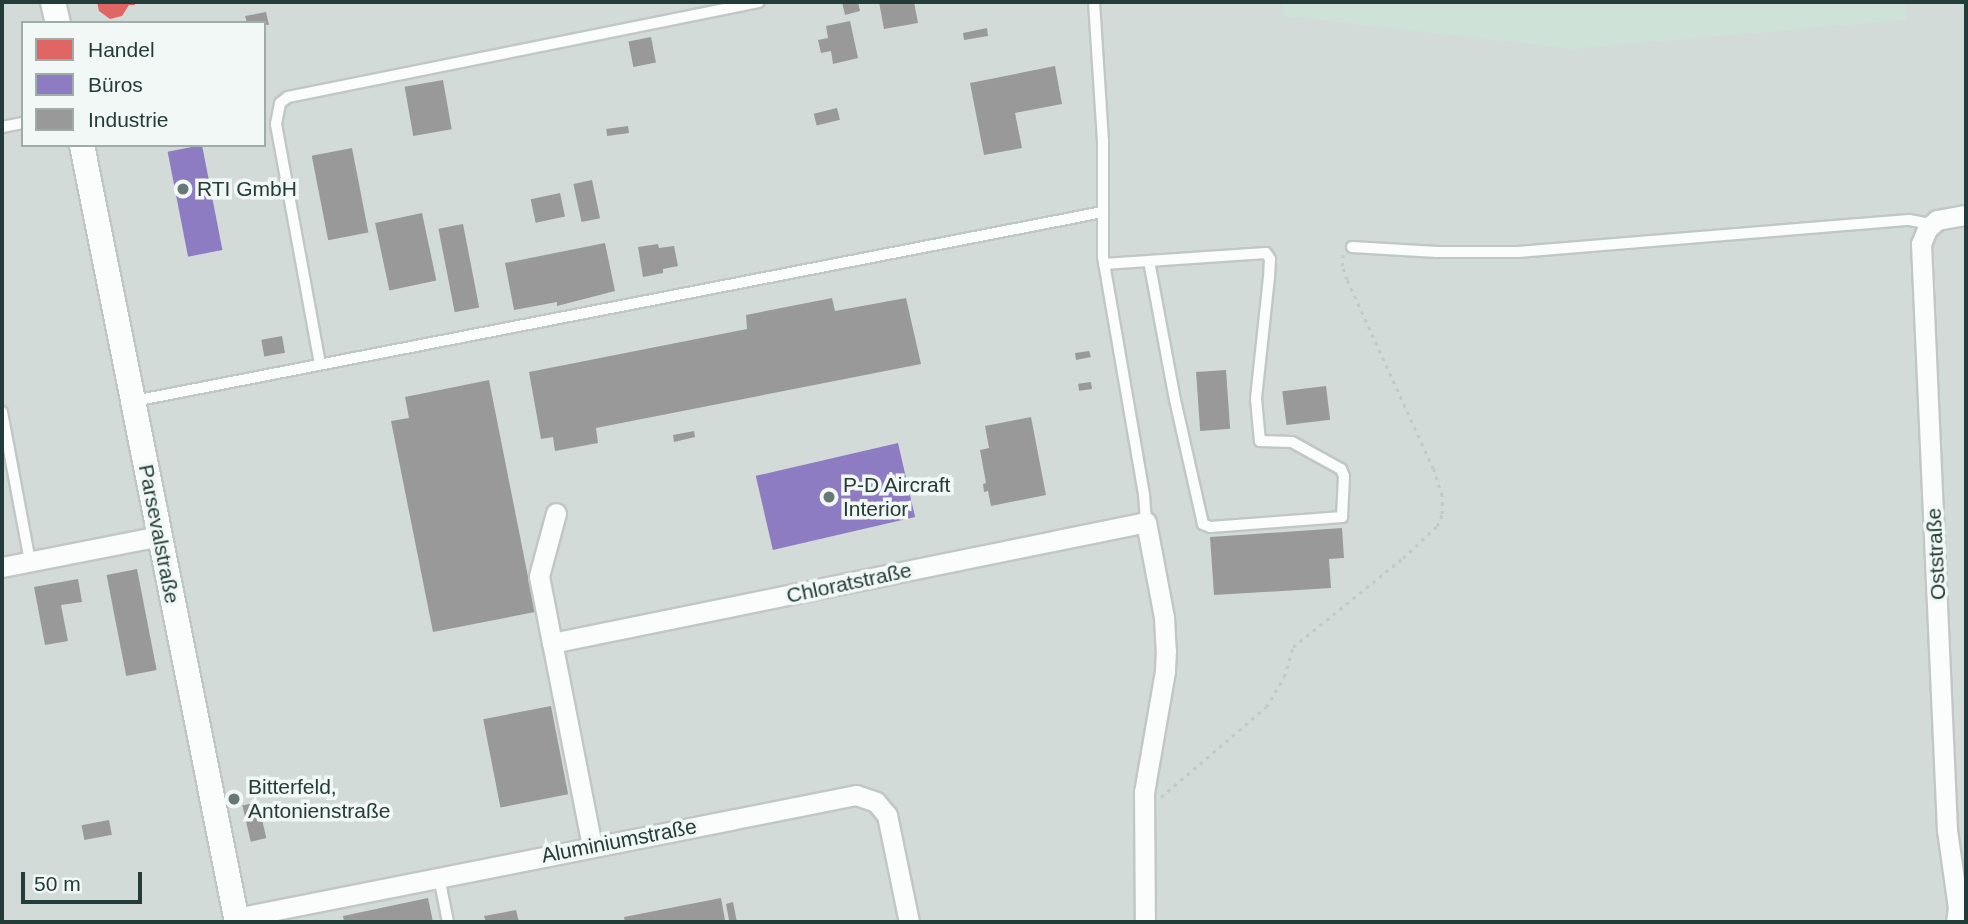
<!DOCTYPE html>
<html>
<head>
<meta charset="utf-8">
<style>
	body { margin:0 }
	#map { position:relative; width:1968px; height:924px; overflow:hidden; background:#e4eae8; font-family:Helvetica,sans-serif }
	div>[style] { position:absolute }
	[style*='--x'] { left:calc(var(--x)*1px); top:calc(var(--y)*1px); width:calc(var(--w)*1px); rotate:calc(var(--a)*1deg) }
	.built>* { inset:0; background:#d2dbd8 }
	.green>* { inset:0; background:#cee2d7 }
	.shops>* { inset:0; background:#e06666 }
	.offices>* { inset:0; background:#8e7cc3; transform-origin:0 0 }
	.industry>* { inset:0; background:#999; transform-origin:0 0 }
	.path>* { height:2.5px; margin-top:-1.25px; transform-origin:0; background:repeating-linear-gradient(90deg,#c1cac8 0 3.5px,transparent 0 8.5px) }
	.roads { filter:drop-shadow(2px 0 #c1c7c5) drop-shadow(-2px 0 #c1c7c5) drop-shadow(0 2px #c1c7c5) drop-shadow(0 -2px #c1c7c5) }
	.service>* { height:10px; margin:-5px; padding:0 5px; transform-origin:5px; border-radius:5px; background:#fbfcfc }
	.minor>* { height:19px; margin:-9.5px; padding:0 9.5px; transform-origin:9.5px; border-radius:9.5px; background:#fbfcfc }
	.tertiary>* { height:24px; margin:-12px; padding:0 12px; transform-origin:12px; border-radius:12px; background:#fbfcfc }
	.dots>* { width:19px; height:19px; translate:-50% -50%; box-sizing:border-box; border:4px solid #f2f8f6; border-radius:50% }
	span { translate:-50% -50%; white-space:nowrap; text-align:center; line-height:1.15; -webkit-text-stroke:7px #f2f8f6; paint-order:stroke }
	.poi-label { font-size:21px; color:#233c39 }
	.left { translate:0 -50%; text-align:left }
	.street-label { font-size:21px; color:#233c39 }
	.frame { position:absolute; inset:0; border:4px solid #233c39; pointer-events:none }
	.legend { position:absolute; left:21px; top:21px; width:245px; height:126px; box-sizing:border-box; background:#f2f8f6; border:2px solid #9fadaa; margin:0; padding:9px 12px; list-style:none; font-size:21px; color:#233c39 }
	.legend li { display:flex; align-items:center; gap:14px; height:35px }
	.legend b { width:35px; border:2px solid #9fadaa }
	.scale { position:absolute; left:21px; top:872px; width:121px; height:32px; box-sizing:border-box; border:4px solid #233c39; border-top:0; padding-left:9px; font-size:21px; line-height:24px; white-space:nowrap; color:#233c39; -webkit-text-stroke:5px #f2f8f6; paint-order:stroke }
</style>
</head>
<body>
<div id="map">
	<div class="built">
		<div style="clip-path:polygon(evenodd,2px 2px,1966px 2px,1966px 922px,2px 922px,2px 2px,23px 23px,264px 23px,264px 145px,23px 145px,23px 23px)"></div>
	</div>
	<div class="green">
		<div style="clip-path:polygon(1282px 2px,1906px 2px,1906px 20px,1572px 49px,1284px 16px)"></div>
	</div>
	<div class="shops">
		<div style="clip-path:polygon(97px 2px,134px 2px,135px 5px,129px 5px,122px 16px,110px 19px,99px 11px)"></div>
	</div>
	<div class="offices">
		<div style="left:202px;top:145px;width:107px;height:35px;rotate:79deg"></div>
		<div style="left:898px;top:443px;width:76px;height:146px;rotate:77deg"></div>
	</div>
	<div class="industry">
		<div style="clip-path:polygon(842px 2px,858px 2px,860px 11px,845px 15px)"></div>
		<div style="clip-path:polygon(879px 2px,914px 2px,918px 23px,884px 29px)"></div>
		<div style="clip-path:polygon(266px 12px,269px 25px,247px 23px,245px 16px)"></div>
		<div style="clip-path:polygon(850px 21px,858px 58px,833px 64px,831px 51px,821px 53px,818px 40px,828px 38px,826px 26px)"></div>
		<div style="clip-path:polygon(987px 28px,988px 36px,964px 40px,963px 33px)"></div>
		<div style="left:651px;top:37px;width:26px;height:23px;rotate:79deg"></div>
		<div style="clip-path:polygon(1055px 66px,1062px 104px,1015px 113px,1022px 148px,984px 155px,970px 83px)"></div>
		<div style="left:443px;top:80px;width:50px;height:39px;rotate:80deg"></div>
		<div style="left:837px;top:108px;width:12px;height:24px;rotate:76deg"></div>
		<div style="left:628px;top:126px;width:7px;height:22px;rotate:82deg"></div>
		<div style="left:352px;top:148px;width:86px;height:41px;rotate:79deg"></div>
		<div style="left:592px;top:180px;width:39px;height:19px;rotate:78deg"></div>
		<div style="left:560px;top:193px;width:24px;height:30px;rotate:78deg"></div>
		<div style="left:422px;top:213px;width:69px;height:48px;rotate:78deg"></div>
		<div style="left:463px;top:224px;width:85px;height:25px;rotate:79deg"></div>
		<div style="clip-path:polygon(605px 243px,615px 291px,557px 306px,557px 302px,514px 310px,505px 263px)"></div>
		<div style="clip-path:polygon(658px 244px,659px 248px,674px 246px,678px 266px,663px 269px,663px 273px,643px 277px,638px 247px)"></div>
		<div style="clip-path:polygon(832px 298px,835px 311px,906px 298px,921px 364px,596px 428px,598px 443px,555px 451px,553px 437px,541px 439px,529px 372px,747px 329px,746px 315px)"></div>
		<div style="left:282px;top:336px;width:17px;height:21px;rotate:80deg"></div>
		<div style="clip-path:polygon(1089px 351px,1091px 357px,1076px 360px,1075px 353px)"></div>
		<div style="left:1226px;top:370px;width:59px;height:30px;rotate:86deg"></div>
		<div style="clip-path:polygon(489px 380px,535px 612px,433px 632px,391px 421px,409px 418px,405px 397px)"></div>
		<div style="left:1091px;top:382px;width:7px;height:13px;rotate:82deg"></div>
		<div style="left:1326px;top:386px;width:34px;height:44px;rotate:83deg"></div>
		<div style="clip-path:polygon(1031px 417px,1046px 495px,991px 506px,988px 491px,984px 492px,983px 484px,986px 483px,980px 450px,989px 448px,985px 426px)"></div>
		<div style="clip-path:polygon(694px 431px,695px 437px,674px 442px,673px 435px)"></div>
		<div style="clip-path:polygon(1342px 528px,1344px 558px,1329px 559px,1331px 588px,1214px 595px,1210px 537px)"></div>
		<div style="left:137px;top:569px;width:103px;height:31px;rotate:79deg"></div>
		<div style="clip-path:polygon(78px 579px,82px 602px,61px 605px,68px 641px,45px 645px,34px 587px)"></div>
		<div style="left:551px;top:706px;width:90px;height:69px;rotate:79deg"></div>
		<div style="left:258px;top:802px;width:37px;height:16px;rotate:77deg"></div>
		<div style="left:109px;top:820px;width:15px;height:28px;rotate:79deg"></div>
		<div style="clip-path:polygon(428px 898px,433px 922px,344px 922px,343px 916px)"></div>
		<div style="clip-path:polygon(721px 898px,725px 920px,729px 920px,726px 904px,733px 902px,737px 922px,625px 922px,624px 917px)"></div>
		<div style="clip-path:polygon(516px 910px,519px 922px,486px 922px,484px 916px)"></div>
	</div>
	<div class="path">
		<div style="--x:1161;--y:797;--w:138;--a:-40.6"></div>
		<div style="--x:1266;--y:707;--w:35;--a:-59"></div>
		<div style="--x:1284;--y:677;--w:31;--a:-73"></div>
		<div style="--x:1293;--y:647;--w:141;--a:-39"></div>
		<div style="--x:1403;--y:558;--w:47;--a:-43.3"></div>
		<div style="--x:1437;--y:526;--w:13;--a:-67"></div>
		<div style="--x:1442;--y:514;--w:18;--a:-90"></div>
		<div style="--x:1442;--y:496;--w:28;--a:-108"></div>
		<div style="--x:1433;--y:469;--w:208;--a:-114.5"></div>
		<div style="--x:1347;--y:280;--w:15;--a:-110"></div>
		<div style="--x:1342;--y:266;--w:11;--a:-85"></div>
	</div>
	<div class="roads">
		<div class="service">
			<div style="--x:1094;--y:2;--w:139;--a:86.3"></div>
			<div style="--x:1103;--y:141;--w:116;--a:90"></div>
			<div style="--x:1103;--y:257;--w:241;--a:80.2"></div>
			<div style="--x:1144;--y:494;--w:28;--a:86"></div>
			<div style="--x:2;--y:127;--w:21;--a:-11"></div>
			<div style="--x:1352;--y:247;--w:85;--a:3.4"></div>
			<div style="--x:1437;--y:252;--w:81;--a:0"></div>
			<div style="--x:1518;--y:252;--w:392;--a:-4.7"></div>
			<div style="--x:1909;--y:220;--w:22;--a:10"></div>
			<div style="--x:1104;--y:264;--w:162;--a:-3.9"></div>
			<div style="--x:1266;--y:253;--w:7;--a:56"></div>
			<div style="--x:1270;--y:259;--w:18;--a:93"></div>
			<div style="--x:1269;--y:277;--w:123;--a:96.1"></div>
			<div style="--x:1256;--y:399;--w:42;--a:84.6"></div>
			<div style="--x:1260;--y:441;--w:32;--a:2"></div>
			<div style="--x:1292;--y:442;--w:56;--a:28.9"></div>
			<div style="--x:1341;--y:469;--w:8;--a:67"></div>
			<div style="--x:1344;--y:476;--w:41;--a:92.8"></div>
			<div style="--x:1342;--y:517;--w:132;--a:175.7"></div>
			<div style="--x:1210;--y:527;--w:8;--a:-157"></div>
			<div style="--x:1203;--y:524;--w:127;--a:-102.7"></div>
			<div style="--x:1175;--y:400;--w:141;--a:-100.6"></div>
			<div style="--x:320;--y:364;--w:244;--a:-100.4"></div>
			<div style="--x:276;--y:124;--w:21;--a:-79"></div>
			<div style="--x:280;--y:103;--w:10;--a:-37"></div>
			<div style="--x:288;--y:97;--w:480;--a:-11.4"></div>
			<div style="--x:134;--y:401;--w:987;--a:-11.04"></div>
			<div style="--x:2;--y:412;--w:152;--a:79.4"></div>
			<div style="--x:439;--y:877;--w:46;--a:78.7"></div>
		</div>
		<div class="minor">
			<div style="--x:2;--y:567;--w:161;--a:-11.1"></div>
			<div style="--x:552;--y:643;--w:68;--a:-101"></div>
			<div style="--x:539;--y:576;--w:65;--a:-74.9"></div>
			<div style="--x:592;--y:846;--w:207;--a:-101.1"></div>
			<div style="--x:552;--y:643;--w:606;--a:-11.51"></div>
			<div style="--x:1146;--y:522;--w:97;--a:79.3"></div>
			<div style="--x:1164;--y:617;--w:33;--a:87"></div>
			<div style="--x:1166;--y:650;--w:21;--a:93"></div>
			<div style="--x:1165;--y:671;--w:123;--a:99.8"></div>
			<div style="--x:1144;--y:792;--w:130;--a:89.6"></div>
			<div style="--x:236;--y:918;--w:632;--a:-11.22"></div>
			<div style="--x:856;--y:795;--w:21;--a:19"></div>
			<div style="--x:876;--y:802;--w:17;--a:50"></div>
			<div style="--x:887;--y:815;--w:109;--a:78.4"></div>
			<div style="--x:1956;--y:922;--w:14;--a:-82"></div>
			<div style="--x:1958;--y:908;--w:79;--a:-98"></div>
			<div style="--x:1947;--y:830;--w:587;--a:-92.54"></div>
			<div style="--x:1921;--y:244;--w:16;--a:-68"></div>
			<div style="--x:1927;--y:229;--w:13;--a:-42"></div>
			<div style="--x:1937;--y:220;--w:29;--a:-10"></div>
		</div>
		<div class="tertiary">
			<div style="--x:53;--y:2;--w:22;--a:77"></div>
			<div style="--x:82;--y:145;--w:792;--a:78.72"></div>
		</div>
	</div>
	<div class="dots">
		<div style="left:183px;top:189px;background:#677976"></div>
		<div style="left:829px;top:497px;background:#677976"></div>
		<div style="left:234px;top:799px;background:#677976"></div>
	</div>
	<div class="poi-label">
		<span class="left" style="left:197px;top:189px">RTI GmbH</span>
		<span class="left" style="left:843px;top:497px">P-D Aircraft<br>Interior</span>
		<span class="left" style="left:248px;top:799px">Bitterfeld,<br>Antonienstraße</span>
	</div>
	<div class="street-label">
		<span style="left:159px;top:534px;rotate:79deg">Parsevalstraße</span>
		<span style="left:1936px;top:554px;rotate:-93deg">Oststraße</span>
		<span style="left:849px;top:583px;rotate:-12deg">Chloratstraße</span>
		<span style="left:619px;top:841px;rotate:-11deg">Aluminiumstraße</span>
	</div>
	<div class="frame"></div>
	<ul class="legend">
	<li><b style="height:19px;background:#e06666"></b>Handel</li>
	<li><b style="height:19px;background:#8e7cc3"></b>Büros</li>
	<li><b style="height:19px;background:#999"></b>Industrie</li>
	</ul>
	<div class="scale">50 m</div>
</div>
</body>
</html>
